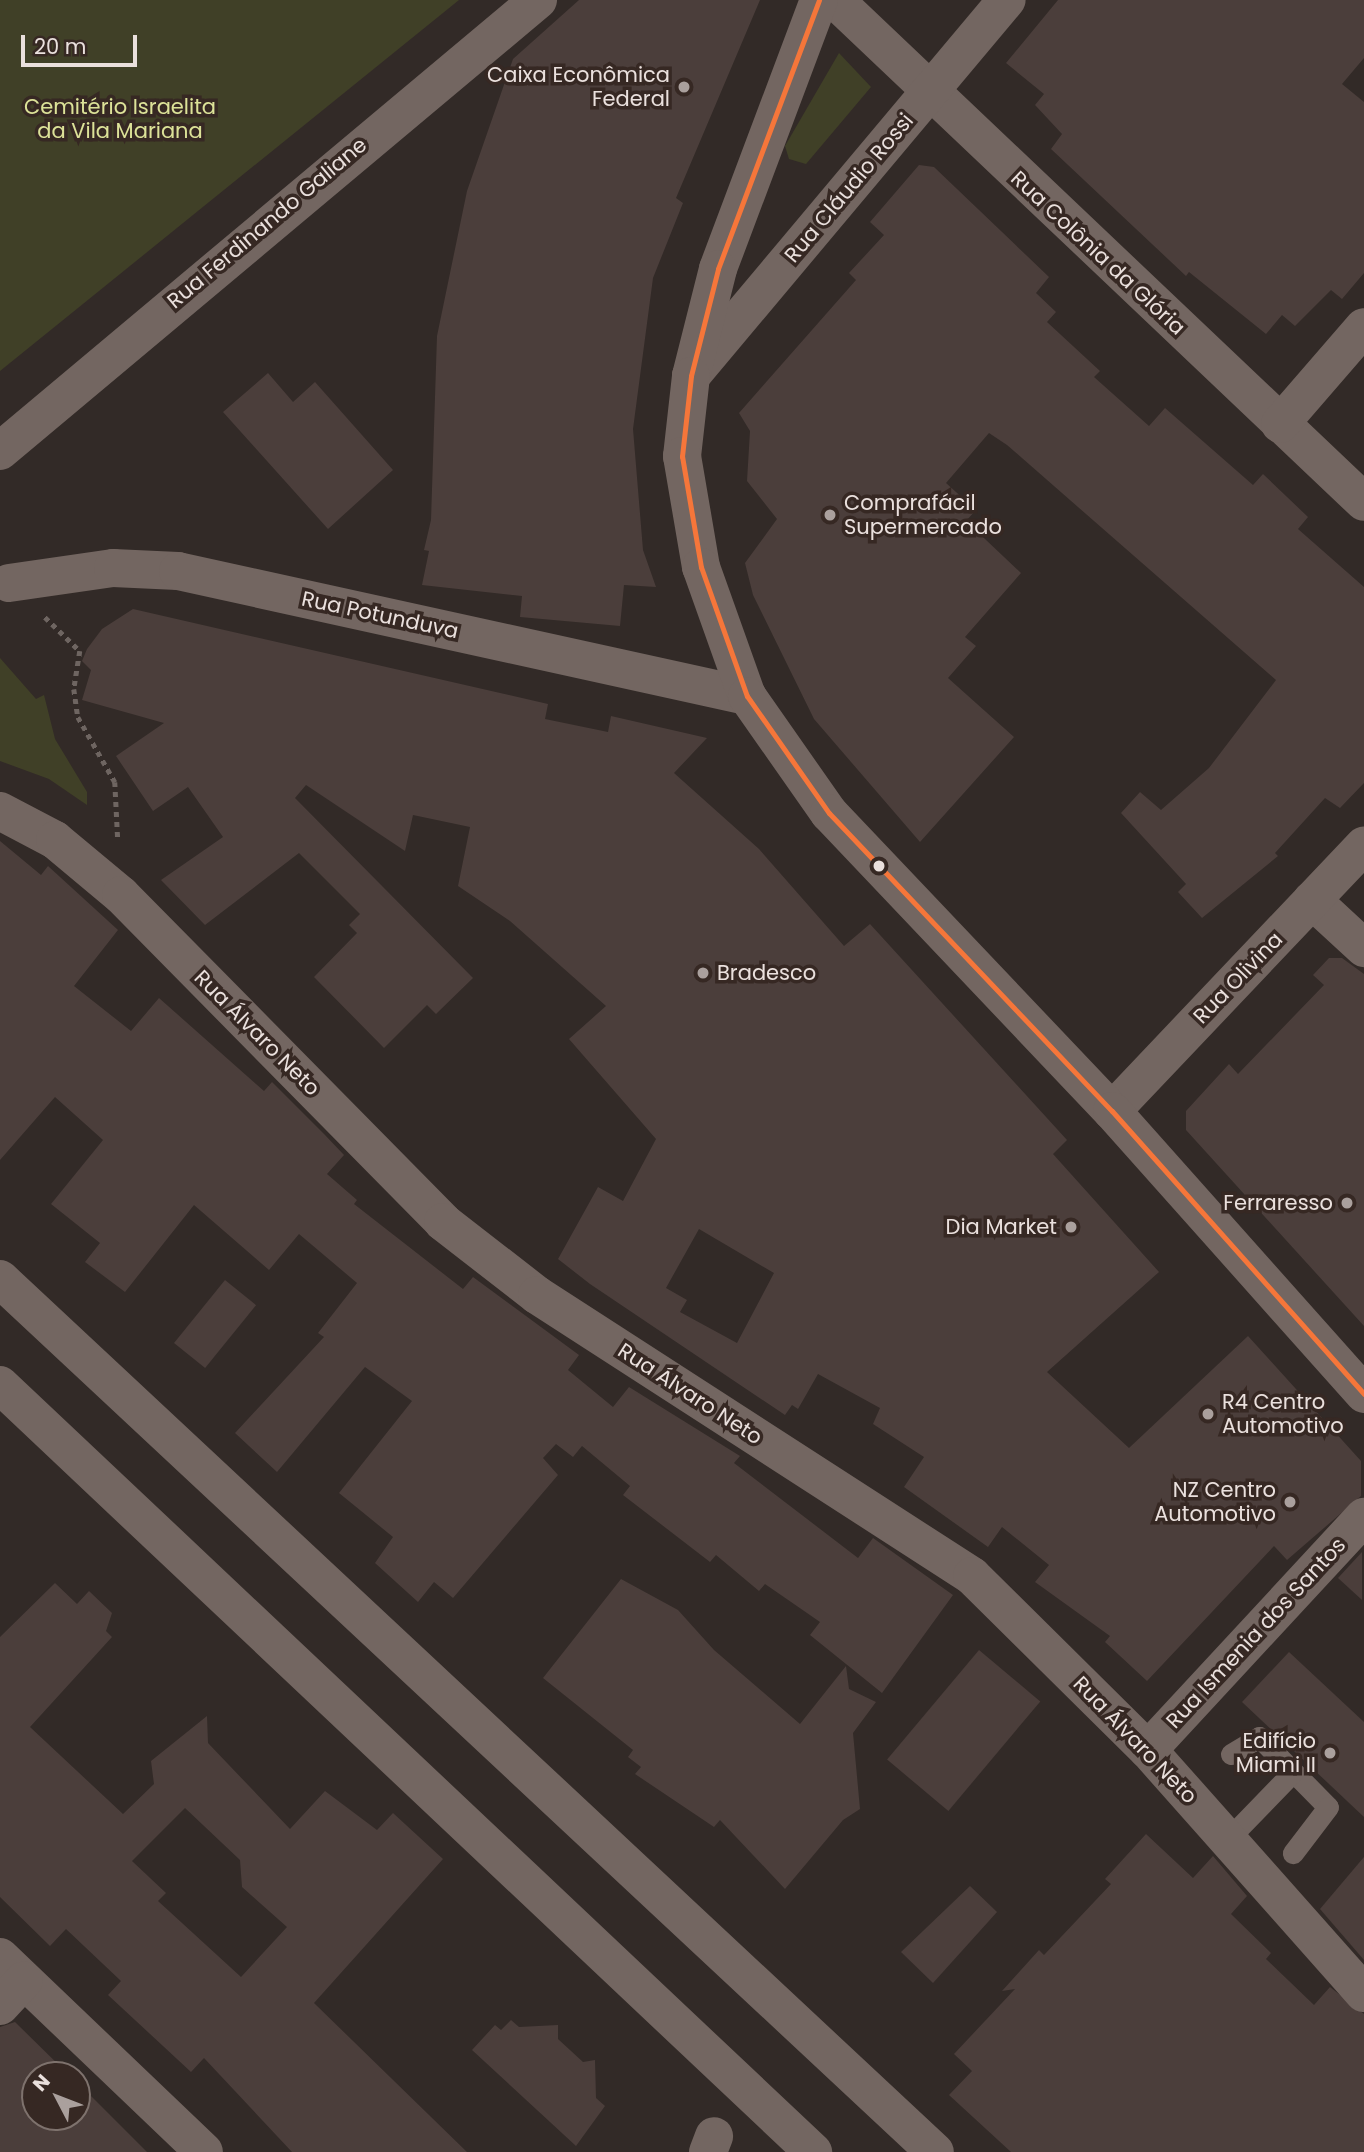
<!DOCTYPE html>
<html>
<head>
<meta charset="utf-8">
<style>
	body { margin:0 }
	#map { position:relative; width:1364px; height:2152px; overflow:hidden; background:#322a27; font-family:Poppins,sans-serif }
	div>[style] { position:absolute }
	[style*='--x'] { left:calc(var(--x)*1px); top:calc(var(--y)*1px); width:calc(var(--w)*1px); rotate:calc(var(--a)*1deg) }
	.green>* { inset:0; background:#404027 }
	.building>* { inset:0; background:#4b3e3b; transform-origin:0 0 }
	.path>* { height:4.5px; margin-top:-2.25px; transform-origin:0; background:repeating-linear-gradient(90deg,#6e6561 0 5px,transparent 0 10px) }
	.service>* { height:21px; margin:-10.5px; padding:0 10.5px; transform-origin:10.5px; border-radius:10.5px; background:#736661 }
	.minor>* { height:38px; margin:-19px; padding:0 19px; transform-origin:19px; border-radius:19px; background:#736661 }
	.tertiary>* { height:38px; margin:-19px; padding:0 19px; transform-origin:19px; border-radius:19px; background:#736661 }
	.bus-1>* { height:5px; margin:-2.5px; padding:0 2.5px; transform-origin:2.5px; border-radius:2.5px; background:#f5763a }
	.dots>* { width:19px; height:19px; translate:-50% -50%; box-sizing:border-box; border:4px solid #362823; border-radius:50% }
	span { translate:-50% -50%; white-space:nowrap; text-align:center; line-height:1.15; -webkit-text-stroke:7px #362823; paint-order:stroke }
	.poi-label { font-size:21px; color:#eae0dd }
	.right { translate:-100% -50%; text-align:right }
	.left { translate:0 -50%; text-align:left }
	.park-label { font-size:21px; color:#dce298 }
	.street-label { font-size:21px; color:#eae0dd }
	.north { position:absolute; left:21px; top:2061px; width:70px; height:70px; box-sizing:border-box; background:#362823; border:2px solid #7e726d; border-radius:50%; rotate:312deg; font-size:19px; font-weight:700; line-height:28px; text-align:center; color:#eae0dd }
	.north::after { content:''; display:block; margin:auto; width:24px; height:32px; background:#aaa09d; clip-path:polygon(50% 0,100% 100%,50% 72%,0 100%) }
	.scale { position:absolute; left:21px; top:35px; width:116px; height:32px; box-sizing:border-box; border:4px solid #eae0dd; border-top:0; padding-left:9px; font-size:21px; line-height:24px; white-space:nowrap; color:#eae0dd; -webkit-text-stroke:5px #362823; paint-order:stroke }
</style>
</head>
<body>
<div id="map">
	<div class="green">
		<div style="clip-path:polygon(0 0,459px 0,0 371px)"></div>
		<div style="clip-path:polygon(839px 53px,871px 87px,806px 164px,789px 159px,785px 146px)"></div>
		<div style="clip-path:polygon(0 658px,36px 699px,44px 695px,55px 739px,87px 792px,87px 805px,49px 779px,0 761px)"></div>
	</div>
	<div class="building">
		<div style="clip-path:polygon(579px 0,760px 0,676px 198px,683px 203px,653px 278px,633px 429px,643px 550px,656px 587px,624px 585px,620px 626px,520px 617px,522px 596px,422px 585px,429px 551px,424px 550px,431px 520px,437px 336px,467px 191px,513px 59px)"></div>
		<div style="clip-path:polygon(1058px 0,1364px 0,1364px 58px,1342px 84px,1364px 102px,1364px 273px,1342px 299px,1331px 290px,1295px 326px,1282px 315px,1266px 334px,1189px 272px,1186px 276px,1051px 149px,1062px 134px,1035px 105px,1044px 94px,1006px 63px)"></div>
		<div style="clip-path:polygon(919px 165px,934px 167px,1049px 277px,1036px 293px,1056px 312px,1047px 322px,1100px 371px,1094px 377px,1149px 426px,1165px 408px,1253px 485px,1263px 474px,1308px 517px,1298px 529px,1364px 587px,1364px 783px,1340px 808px,1325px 798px,1275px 853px,1278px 856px,1202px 918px,1178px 892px,1186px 884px,1121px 813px,1140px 792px,1161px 810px,1209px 768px,1276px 680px,1007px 445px,989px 433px,946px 483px,976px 510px,966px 521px,1021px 573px,965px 637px,976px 646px,948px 678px,1014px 737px,920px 842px,814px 719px,753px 595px,745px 563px,777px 519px,747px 481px,750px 431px,739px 413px,856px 280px,849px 273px,884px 235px,870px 222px)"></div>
		<div style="clip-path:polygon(268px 373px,293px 402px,315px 382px,393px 470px,328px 529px,223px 412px)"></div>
		<div style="clip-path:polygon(evenodd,133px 609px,548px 704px,545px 719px,608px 732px,611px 716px,707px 738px,674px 773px,759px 849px,844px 946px,870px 924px,1067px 1140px,1053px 1154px,1159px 1272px,1047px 1372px,1129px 1448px,1248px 1336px,1361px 1461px,1361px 1496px,1287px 1560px,1274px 1546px,1147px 1681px,1105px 1642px,1110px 1636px,1035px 1582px,1049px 1565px,1002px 1527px,988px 1547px,904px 1487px,924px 1457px,873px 1424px,880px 1408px,818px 1374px,798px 1409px,792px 1405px,785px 1415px,590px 1284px,558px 1259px,598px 1187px,623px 1201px,656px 1139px,569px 1039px,606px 1006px,510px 921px,458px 886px,470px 827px,413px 815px,405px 851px,306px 785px,295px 798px,473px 978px,436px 1014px,427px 1005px,384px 1048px,314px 977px,357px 933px,349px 925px,360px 914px,299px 853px,205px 925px,161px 880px,223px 837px,188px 787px,153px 811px,116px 756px,164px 723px,82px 700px,91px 670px,82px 661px,87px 649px,102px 629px,133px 609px,699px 1229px,774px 1273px,737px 1343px,680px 1312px,687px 1300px,666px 1288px,699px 1229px)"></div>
		<div style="clip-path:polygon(0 841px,41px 875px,48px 866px,118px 930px,74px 986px,131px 1031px,159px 998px,264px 1091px,272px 1082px,325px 1135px,344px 1155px,327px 1174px,357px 1200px,354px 1204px,463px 1289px,473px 1277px,579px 1355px,568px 1370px,613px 1407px,629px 1387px,740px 1456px,734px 1463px,858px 1558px,873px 1538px,953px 1595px,882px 1693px,810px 1635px,820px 1622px,765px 1584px,759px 1591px,716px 1555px,710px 1562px,623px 1495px,630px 1486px,582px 1446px,573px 1457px,556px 1444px,543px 1458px,558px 1475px,453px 1598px,434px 1582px,418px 1602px,375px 1563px,393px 1537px,339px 1493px,412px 1401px,365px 1367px,277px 1472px,235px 1433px,324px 1337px,318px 1333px,357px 1283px,299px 1234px,269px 1270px,194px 1205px,125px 1292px,85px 1262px,100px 1243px,51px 1204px,103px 1140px,55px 1097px,0 1160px)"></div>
		<div style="clip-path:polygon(1329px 958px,1342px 958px,1364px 974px,1364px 1326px,1186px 1130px,1186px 1111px,1229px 1064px,1238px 1074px,1324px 985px,1313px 975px)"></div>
		<div style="left:225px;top:1280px;width:40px;height:81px;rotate:39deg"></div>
		<div style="clip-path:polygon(1362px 1552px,1362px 1600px,1338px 1578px)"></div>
		<div style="clip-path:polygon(621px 1579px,678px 1610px,714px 1650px,800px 1724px,846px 1666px,849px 1689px,876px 1702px,853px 1733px,860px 1809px,843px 1820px,785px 1889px,720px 1820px,714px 1827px,635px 1774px,641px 1767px,628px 1757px,633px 1750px,543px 1678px)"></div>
		<div style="clip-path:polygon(evenodd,55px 1583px,77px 1604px,89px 1591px,112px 1613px,106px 1631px,112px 1637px,30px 1727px,123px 1814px,154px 1784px,151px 1761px,207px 1716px,208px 1743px,290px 1829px,325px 1791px,377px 1830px,393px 1813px,443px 1859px,314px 2003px,467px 2152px,292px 2152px,204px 2058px,191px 2072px,108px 1995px,121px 1981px,66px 1929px,50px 1946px,0 1897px,0 1637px,55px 1583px,185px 1808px,240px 1860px,242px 1887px,287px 1927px,241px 1977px,158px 1901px,166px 1893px,132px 1861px,185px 1808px)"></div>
		<div style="left:979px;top:1650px;width:80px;height:143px;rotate:40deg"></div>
		<div style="clip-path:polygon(1289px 1652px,1364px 1722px,1364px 1817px,1242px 1702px)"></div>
		<div style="clip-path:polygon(1146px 1834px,1193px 1878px,1213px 1856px,1247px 1896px,1231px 1914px,1271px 1953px,1266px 1959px,1314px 2005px,1330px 1987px,1364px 2014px,1364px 2152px,1011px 2152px,949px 2095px,972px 2071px,954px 2054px,1015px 1989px,1002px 1991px,1039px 1950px,1044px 1955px,1111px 1884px,1105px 1879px)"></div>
		<div style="clip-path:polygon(1364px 1857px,1364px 1960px,1320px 1909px)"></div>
		<div style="clip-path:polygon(970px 1886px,997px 1912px,933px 1983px,901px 1952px)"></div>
		<div style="clip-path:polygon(511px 2020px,519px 2027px,558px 2025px,558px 2039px,583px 2062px,595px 2060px,596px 2098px,605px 2106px,576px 2146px,472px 2050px,495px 2025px,501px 2030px)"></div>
		<div style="clip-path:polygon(15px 2022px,69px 2075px,35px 2075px,35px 2117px,77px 2117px,77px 2082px,147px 2152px,0 2152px,0 2027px)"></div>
	</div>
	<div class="path">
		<div style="--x:45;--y:617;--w:49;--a:44.2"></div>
		<div style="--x:80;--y:651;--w:38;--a:99"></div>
		<div style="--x:74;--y:689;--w:28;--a:82"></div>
		<div style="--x:78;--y:717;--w:75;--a:60.4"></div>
		<div style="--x:115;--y:782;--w:59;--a:87.1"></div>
	</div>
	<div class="service">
		<div style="--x:1231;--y:1754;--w:33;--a:-31"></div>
		<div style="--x:1259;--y:1737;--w:98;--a:45.4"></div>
		<div style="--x:1328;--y:1807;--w:58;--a:127.3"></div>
		<div style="--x:1228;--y:1839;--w:93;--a:-45.9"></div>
	</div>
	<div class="minor">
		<div style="--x:835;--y:0;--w:729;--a:43.5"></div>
		<div style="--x:691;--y:376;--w:491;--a:-50"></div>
		<div style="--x:1280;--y:424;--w:128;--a:-49.1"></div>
		<div style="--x:0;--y:451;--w:702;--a:-39.97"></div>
		<div style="--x:9;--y:583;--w:105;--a:-8.2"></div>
		<div style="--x:113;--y:568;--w:65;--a:2.6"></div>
		<div style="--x:178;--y:571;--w:583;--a:12.39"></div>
		<div style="--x:0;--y:811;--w:62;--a:27.8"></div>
		<div style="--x:55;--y:840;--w:86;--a:39.8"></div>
		<div style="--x:121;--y:895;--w:459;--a:45.4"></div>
		<div style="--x:443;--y:1222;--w:119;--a:37.8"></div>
		<div style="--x:537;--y:1295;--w:518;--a:32.86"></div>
		<div style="--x:972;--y:1576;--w:247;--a:44.7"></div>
		<div style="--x:1148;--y:1750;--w:325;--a:48.4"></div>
		<div style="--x:1312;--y:900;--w:71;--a:42.7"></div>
		<div style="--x:1112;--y:1111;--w:366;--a:-46.5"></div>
		<div style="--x:1148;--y:1750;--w:318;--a:-47.2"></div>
		<div style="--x:0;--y:1957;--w:282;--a:43.7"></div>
		<div style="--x:0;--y:2006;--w:35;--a:-47"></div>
		<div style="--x:708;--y:2152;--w:17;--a:-69"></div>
	</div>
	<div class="tertiary">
		<div style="--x:819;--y:0;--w:287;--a:110.6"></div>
		<div style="--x:718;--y:269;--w:110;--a:104.2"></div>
		<div style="--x:691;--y:376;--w:81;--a:96.4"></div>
		<div style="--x:682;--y:456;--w:113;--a:80.3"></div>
		<div style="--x:701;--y:567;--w:137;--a:70.4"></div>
		<div style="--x:747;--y:696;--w:143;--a:55"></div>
		<div style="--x:829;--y:813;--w:411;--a:46.5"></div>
		<div style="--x:1112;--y:1111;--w:379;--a:48.3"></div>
		<div style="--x:0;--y:1279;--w:1279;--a:43.04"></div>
		<div style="--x:0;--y:1385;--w:1118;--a:43.33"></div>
	</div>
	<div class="bus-1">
		<div style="--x:819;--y:0;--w:287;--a:110.6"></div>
		<div style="--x:718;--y:269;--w:110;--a:104.2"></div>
		<div style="--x:691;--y:376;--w:81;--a:96.4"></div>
		<div style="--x:682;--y:456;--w:113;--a:80.3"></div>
		<div style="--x:701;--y:567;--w:137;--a:70.4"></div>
		<div style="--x:747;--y:696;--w:143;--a:55"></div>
		<div style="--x:829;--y:813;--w:411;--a:46.5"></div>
		<div style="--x:1112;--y:1111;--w:379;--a:48.3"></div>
	</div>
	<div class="dots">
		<div style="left:684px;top:87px;background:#aaa09d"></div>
		<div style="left:830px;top:515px;background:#aaa09d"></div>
		<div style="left:879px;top:866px;background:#eae0dd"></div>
		<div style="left:703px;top:973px;background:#aaa09d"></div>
		<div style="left:1347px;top:1203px;background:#aaa09d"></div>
		<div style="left:1071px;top:1227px;background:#aaa09d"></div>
		<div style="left:1208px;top:1414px;background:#aaa09d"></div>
		<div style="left:1290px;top:1502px;background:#aaa09d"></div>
		<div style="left:1330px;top:1753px;background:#aaa09d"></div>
	</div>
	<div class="poi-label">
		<span class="right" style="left:670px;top:87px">Caixa Econômica<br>Federal</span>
		<span class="left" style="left:844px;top:515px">Comprafácil<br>Supermercado</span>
		<span class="left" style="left:717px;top:973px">Bradesco</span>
		<span class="right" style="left:1333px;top:1203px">Ferraresso</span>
		<span class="right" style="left:1057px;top:1227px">Dia Market</span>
		<span class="left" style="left:1222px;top:1414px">R4 Centro<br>Automotivo</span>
		<span class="right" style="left:1276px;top:1502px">NZ Centro<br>Automotivo</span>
		<span class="right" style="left:1316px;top:1753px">Edifício<br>Miami II</span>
	</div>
	<div class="park-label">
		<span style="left:120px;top:119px">Cemitério Israelita<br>da Vila Mariana</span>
	</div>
	<div class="street-label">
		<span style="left:849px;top:188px;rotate:-50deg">Rua Cláudio Rossi</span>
		<span style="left:267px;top:223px;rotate:-40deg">Rua Ferdinando Galiane</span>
		<span style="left:1098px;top:253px;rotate:43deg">Rua Colônia da Glória</span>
		<span style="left:380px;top:615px;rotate:12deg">Rua Potunduva</span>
		<span style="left:1238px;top:978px;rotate:-46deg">Rua Olivina</span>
		<span style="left:257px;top:1033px;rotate:45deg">Rua Álvaro Neto</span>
		<span style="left:690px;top:1394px;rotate:33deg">Rua Álvaro Neto</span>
		<span style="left:1256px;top:1633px;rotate:-47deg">Rua Ismenia dos Santos</span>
		<span style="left:1135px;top:1740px;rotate:46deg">Rua Álvaro Neto</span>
	</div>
	<div class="north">N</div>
	<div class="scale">20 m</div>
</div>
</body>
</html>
